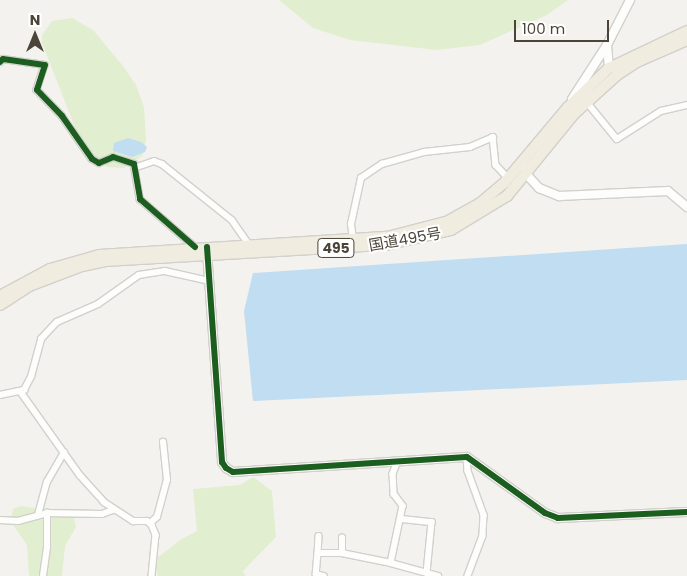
<!DOCTYPE html>
<html>
<head>
<meta charset="utf-8">
<style>
	body { margin:0 }
	#map { position:relative; width:687px; height:576px; overflow:hidden; background:#f4f2ee; font-family:Poppins,"Noto Sans JP",sans-serif }
	div>[style] { position:absolute }
	[style*='--x'] { left:calc(var(--x)*1px); top:calc(var(--y)*1px); width:calc(var(--w)*1px); rotate:calc(var(--a)*1deg) }
	.green>* { inset:0; background:#e1eecf }
	.water>* { inset:0; background:#c0ddf1 }
	.roads { filter:drop-shadow(1px 0 #d2d0cb) drop-shadow(-1px 0 #d2d0cb) drop-shadow(0 1px #d2d0cb) drop-shadow(0 -1px #d2d0cb) }
	.minor>* { height:5.5px; margin:-2.75px; padding:0 2.75px; transform-origin:2.75px; border-radius:2.75px; background:#fdfdfc }
	.tertiary>* { height:8px; margin:-4px; padding:0 4px; transform-origin:4px; border-radius:4px; background:#fdfdfc }
	.trunk>* { height:10px; margin:-5px; padding:0 5px; transform-origin:5px; border-radius:5px; background:#f0ece0 }
	.cycleway>* { height:6px; margin:-3px; padding:0 3px; transform-origin:3px; border-radius:3px; background:#1b5e20 }
	span { translate:-50% -50%; white-space:nowrap; text-align:center; line-height:1.15; -webkit-text-stroke:4px #fff; paint-order:stroke }
	.shield-label span { padding:1px 4px; background:#fff; border:1px solid; border-radius:4px; -webkit-text-stroke-width:0 }
	.shield-label { font-size:14px; color:#4b4439; font-weight:700 }
	.street-label { font-size:15px; color:#4b4439 }
	.north { position:absolute; left:10px; top:10px; width:50px; height:50px; -webkit-text-stroke:4px #fff; paint-order:stroke; rotate:0deg; font-size:14px; font-weight:700; line-height:20px; text-align:center; color:#4b4439 }
	.north::after { content:''; display:block; margin:auto; width:18px; height:22px; background:#4b4439; clip-path:polygon(50% 0,100% 100%,50% 72%,0 100%) }
	.scale { position:absolute; left:514px; top:20px; width:95px; height:22px; box-sizing:border-box; border:2px solid #4b4439; border-top:0; padding-left:6px; font-size:15px; line-height:18px; white-space:nowrap; color:#4b4439; -webkit-text-stroke:4px #fff; paint-order:stroke }
</style>
</head>
<body>
<div id="map">
	<div class="green">
		<div style="clip-path:polygon(279px 0,568px 0,547px 15px,480px 45px,437px 50px,350px 40px,313px 28px)"></div>
		<div style="clip-path:polygon(72px 18px,93px 30px,123px 66px,136px 85px,144px 107px,146px 140px,142px 156px,124px 168px,107px 167px,85px 153px,42px 43px,42px 35px,52px 21px)"></div>
		<div style="clip-path:polygon(253px 477px,272px 491px,276px 537px,243px 571px,245px 576px,158px 576px,152px 562px,180px 540px,197px 531px,193px 489px,240px 485px)"></div>
		<div style="clip-path:polygon(21px 506px,73px 514px,76px 527px,65px 546px,62px 576px,29px 576px,27px 545px,11px 522px,13px 509px)"></div>
	</div>
	<div class="water">
		<div style="clip-path:polygon(128px 138px,141px 142px,147px 147px,145px 152px,132px 157px,113px 151px,114px 143px)"></div>
		<div style="clip-path:polygon(687px 244px,687px 380px,253px 401px,244px 311px,253px 273px)"></div>
	</div>
	<div class="roads">
		<div class="minor">
			<div style="--x:0;--y:62;--w:4;--a:-45"></div>
			<div style="--x:3;--y:59;--w:42;--a:8.1"></div>
			<div style="--x:45;--y:65;--w:26;--a:108"></div>
			<div style="--x:37;--y:90;--w:36;--a:46"></div>
			<div style="--x:62;--y:116;--w:52;--a:55.1"></div>
			<div style="--x:92;--y:159;--w:8;--a:30"></div>
			<div style="--x:99;--y:163;--w:15;--a:-23"></div>
			<div style="--x:113;--y:157;--w:22;--a:18"></div>
			<div style="--x:134;--y:164;--w:36;--a:80"></div>
			<div style="--x:140;--y:199;--w:73;--a:41.1"></div>
			<div style="--x:586;--y:101;--w:49;--a:50.8"></div>
			<div style="--x:617;--y:139;--w:52;--a:-32.5"></div>
			<div style="--x:661;--y:111;--w:27;--a:-13"></div>
			<div style="--x:137;--y:167;--w:18;--a:-19"></div>
			<div style="--x:154;--y:161;--w:9;--a:21"></div>
			<div style="--x:162;--y:164;--w:90;--a:38.7"></div>
			<div style="--x:232;--y:220;--w:29;--a:55"></div>
			<div style="--x:353;--y:239;--w:15;--a:-98"></div>
			<div style="--x:351;--y:224;--w:47;--a:-77.7"></div>
			<div style="--x:361;--y:178;--w:25;--a:-34"></div>
			<div style="--x:382;--y:164;--w:44;--a:-15.9"></div>
			<div style="--x:424;--y:152;--w:46;--a:-6.2"></div>
			<div style="--x:470;--y:147;--w:25;--a:-23"></div>
			<div style="--x:493;--y:137;--w:28;--a:84"></div>
			<div style="--x:496;--y:165;--w:18;--a:47"></div>
			<div style="--x:21;--y:392;--w:102;--a:54.6"></div>
			<div style="--x:80;--y:475;--w:36;--a:48"></div>
			<div style="--x:104;--y:502;--w:35;--a:33"></div>
			<div style="--x:133;--y:521;--w:14;--a:0"></div>
			<div style="--x:147;--y:521;--w:6;--a:39"></div>
			<div style="--x:152;--y:525;--w:11;--a:68"></div>
			<div style="--x:156;--y:535;--w:41;--a:95.6"></div>
			<div style="--x:0;--y:395;--w:25;--a:-12"></div>
			<div style="--x:24;--y:390;--w:15;--a:-62"></div>
			<div style="--x:31;--y:377;--w:39;--a:-75"></div>
			<div style="--x:41;--y:339;--w:23;--a:-47"></div>
			<div style="--x:57;--y:322;--w:45;--a:-23.7"></div>
			<div style="--x:98;--y:304;--w:50;--a:-35.3"></div>
			<div style="--x:139;--y:275;--w:26;--a:-9"></div>
			<div style="--x:165;--y:271;--w:46;--a:12.5"></div>
			<div style="--x:467;--y:457;--w:14;--a:86"></div>
			<div style="--x:468;--y:471;--w:47;--a:70"></div>
			<div style="--x:484;--y:515;--w:21;--a:93"></div>
			<div style="--x:483;--y:536;--w:43;--a:110.6"></div>
			<div style="--x:398;--y:461;--w:14;--a:111"></div>
			<div style="--x:393;--y:474;--w:20;--a:87"></div>
			<div style="--x:394;--y:494;--w:15;--a:53"></div>
			<div style="--x:403;--y:506;--w:58;--a:101.9"></div>
			<div style="--x:391;--y:563;--w:49;--a:15.5"></div>
			<div style="--x:38;--y:515;--w:34;--a:-75"></div>
			<div style="--x:47;--y:482;--w:34;--a:-60"></div>
			<div style="--x:402;--y:519;--w:30;--a:6"></div>
			<div style="--x:432;--y:522;--w:51;--a:95.6"></div>
			<div style="--x:0;--y:520;--w:18;--a:3"></div>
			<div style="--x:18;--y:521;--w:30;--a:-15"></div>
			<div style="--x:47;--y:513;--w:55;--a:1"></div>
			<div style="--x:102;--y:514;--w:12;--a:-20"></div>
			<div style="--x:150;--y:523;--w:9;--a:-41"></div>
			<div style="--x:157;--y:517;--w:38;--a:-75"></div>
			<div style="--x:167;--y:480;--w:38;--a:-96"></div>
			<div style="--x:319;--y:536;--w:17;--a:93"></div>
			<div style="--x:318;--y:553;--w:24;--a:0"></div>
			<div style="--x:342;--y:553;--w:50;--a:11.5"></div>
			<div style="--x:318;--y:553;--w:21;--a:95"></div>
			<div style="--x:316;--y:574;--w:8;--a:14"></div>
			<div style="--x:342;--y:553;--w:15;--a:-90"></div>
			<div style="--x:43;--y:576;--w:29;--a:-82"></div>
			<div style="--x:47;--y:547;--w:34;--a:-90"></div>
		</div>
		<div class="tertiary">
			<div style="--x:609;--y:68;--w:23;--a:-95"></div>
			<div style="--x:607;--y:45;--w:51;--a:-62.9"></div>
			<div style="--x:572;--y:99;--w:64;--a:-57.1"></div>
			<div style="--x:525;--y:168;--w:7;--a:74"></div>
			<div style="--x:527;--y:175;--w:18;--a:47"></div>
			<div style="--x:539;--y:188;--w:22;--a:22"></div>
			<div style="--x:559;--y:196;--w:109;--a:-2.6"></div>
			<div style="--x:668;--y:191;--w:25;--a:40"></div>
			<div style="--x:207;--y:251;--w:212;--a:85.9"></div>
			<div style="--x:222;--y:462;--w:7;--a:56"></div>
			<div style="--x:226;--y:468;--w:8;--a:30"></div>
			<div style="--x:233;--y:472;--w:234;--a:-3.7"></div>
			<div style="--x:467;--y:457;--w:96;--a:35.7"></div>
			<div style="--x:545;--y:513;--w:14;--a:21"></div>
			<div style="--x:558;--y:518;--w:129;--a:-2.7"></div>
		</div>
		<div class="trunk">
			<div style="--x:0;--y:296;--w:57;--a:-28.4"></div>
			<div style="--x:50;--y:269;--w:51;--a:-15.9"></div>
			<div style="--x:99;--y:255;--w:289;--a:-3.6"></div>
			<div style="--x:387;--y:237;--w:61;--a:-14.3"></div>
			<div style="--x:446;--y:222;--w:38;--a:-29"></div>
			<div style="--x:479;--y:204;--w:34;--a:-40"></div>
			<div style="--x:505;--y:182;--w:98;--a:-50"></div>
			<div style="--x:568;--y:107;--w:57;--a:-43.6"></div>
			<div style="--x:609;--y:68;--w:86;--a:-25.4"></div>
			<div style="--x:0;--y:305;--w:35;--a:-33"></div>
			<div style="--x:29;--y:286;--w:57;--a:-20.7"></div>
			<div style="--x:82;--y:266;--w:24;--a:-12"></div>
			<div style="--x:105;--y:261;--w:281;--a:-3.3"></div>
			<div style="--x:386;--y:245;--w:67;--a:-13"></div>
			<div style="--x:451;--y:230;--w:66;--a:-31.3"></div>
			<div style="--x:507;--y:196;--w:107;--a:-50.7"></div>
			<div style="--x:575;--y:113;--w:57;--a:-42.1"></div>
			<div style="--x:617;--y:75;--w:24;--a:-33"></div>
			<div style="--x:637;--y:62;--w:55;--a:-23.7"></div>
		</div>
	</div>
	<div class="cycleway">
		<div style="--x:0;--y:62;--w:4;--a:-45"></div>
		<div style="--x:3;--y:59;--w:42;--a:8.1"></div>
		<div style="--x:45;--y:65;--w:26;--a:108"></div>
		<div style="--x:37;--y:90;--w:36;--a:46"></div>
		<div style="--x:62;--y:116;--w:52;--a:55.1"></div>
		<div style="--x:92;--y:159;--w:8;--a:30"></div>
		<div style="--x:99;--y:163;--w:15;--a:-23"></div>
		<div style="--x:113;--y:157;--w:22;--a:18"></div>
		<div style="--x:134;--y:164;--w:36;--a:80"></div>
		<div style="--x:140;--y:199;--w:73;--a:41.1"></div>
		<div style="--x:207;--y:247;--w:216;--a:86"></div>
		<div style="--x:222;--y:462;--w:7;--a:56"></div>
		<div style="--x:226;--y:468;--w:8;--a:30"></div>
		<div style="--x:233;--y:472;--w:234;--a:-3.7"></div>
		<div style="--x:467;--y:457;--w:96;--a:35.7"></div>
		<div style="--x:545;--y:513;--w:14;--a:21"></div>
		<div style="--x:558;--y:518;--w:129;--a:-2.7"></div>
	</div>
	<div class="shield-label">
		<span style="left:336px;top:248px">495</span>
	</div>
	<div class="street-label">
		<span style="left:405px;top:239px;rotate:-10deg">国道495号</span>
	</div>
	<div class="north">N</div>
	<div class="scale">100 m</div>
</div>
</body>
</html>
